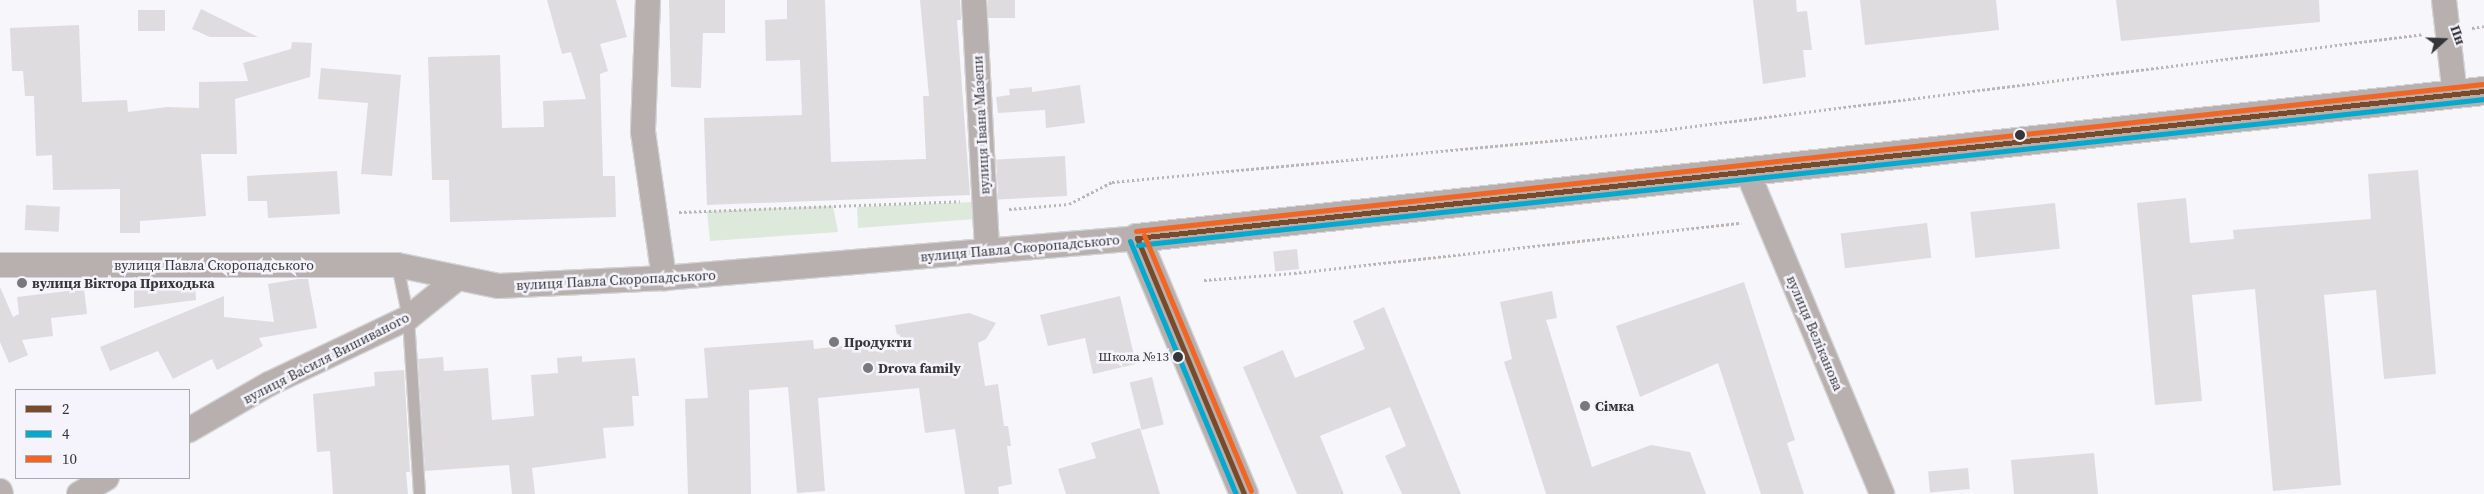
<!DOCTYPE html>
<html>
<head>
<meta charset="utf-8">
<style>
	body { margin:0 }
	#map { position:relative; width:2484px; height:494px; overflow:hidden; background:#f6f6fb; font-family:"Source Serif 4",serif }
	div>[style] { position:absolute }
	[style*='--x'] { left:calc(var(--x)*1px); top:calc(var(--y)*1px); width:calc(var(--w)*1px); rotate:calc(var(--a)*1deg) }
	.green>* { inset:0; background:#dde9db }
	.building>* { inset:0; background:#dedcde; transform-origin:0 0 }
	.path>* { height:3px; margin-top:-1.5px; transform-origin:0; background:repeating-linear-gradient(90deg,#bab6b6 0 2.5px,transparent 0 5px) }
	.roads { filter:drop-shadow(1px 0 #d4d4d7) drop-shadow(-1px 0 #d4d4d7) drop-shadow(0 1px #d4d4d7) drop-shadow(0 -1px #d4d4d7) }
	.service>* { height:11px; margin:-5.5px; padding:0 5.5px; transform-origin:5.5px; border-radius:5.5px; background:#b7b0ae }
	.minor>* { height:24px; margin:-12px; padding:0 12px; transform-origin:12px; border-radius:12px; background:#b7b0ae }
	.tertiary>* { height:28px; margin:-14px; padding:0 14px; transform-origin:14px; border-radius:14px; background:#b7b0ae }
	.bus-1>* { height:5px; margin:-2.5px; padding:0 2.5px; transform-origin:2.5px; border-radius:2.5px; background:#7a4b2a }
	.bus-2>* { height:5px; margin:-2.5px; padding:0 2.5px; transform-origin:2.5px; border-radius:2.5px; background:#00a9ce }
	.bus-3>* { height:5px; margin:-2.5px; padding:0 2.5px; transform-origin:2.5px; border-radius:2.5px; background:#f26522 }
	.dots>* { width:14px; height:14px; translate:-50% -50%; box-sizing:border-box; border:2px solid #f5f4fd; border-radius:50% }
	span { translate:-50% -50%; white-space:nowrap; text-align:center; line-height:1.15; -webkit-text-stroke:5px #f5f4fd; paint-order:stroke }
	.bus-label { font-size:13px; color:#363639 }
	.right { translate:-100% -50%; text-align:right }
	.street-label { font-size:14px; color:#363639 }
	.poi-label { font-size:14px; color:#363639; font-weight:700 }
	.left { translate:0 -50%; text-align:left }
	.legend { position:absolute; left:15px; top:389px; width:175px; height:90px; box-sizing:border-box; background:#f5f4fd; border:1px solid #a9a8af; margin:0; padding:6px 9px; list-style:none; font-size:15px; color:#363639 }
	.legend li { display:flex; align-items:center; gap:10px; height:25px }
	.legend b { width:25px; border:1px solid #a9a8af }
	.north { position:absolute; left:2419px; top:15px; width:50px; height:50px; -webkit-text-stroke:4px #f5f4fd; paint-order:stroke; rotate:70deg; font-size:14px; font-weight:700; line-height:20px; text-align:center; color:#363639 }
	.north::after { content:''; display:block; margin:auto; width:18px; height:22px; background:#363639; clip-path:polygon(50% 0,100% 100%,50% 72%,0 100%) }
</style>
</head>
<body>
<div id="map">
	<div class="green">
		<div style="clip-path:polygon(973px 202px,975px 219px,858px 228px,857px 207px)"></div>
		<div style="clip-path:polygon(833px 206px,838px 232px,710px 241px,707px 211px)"></div>
	</div>
	<div class="building">
		<div style="clip-path:polygon(547px 0,616px 0,627px 37px,600px 44px,608px 71px,600px 74px,603px 176px,615px 176px,616px 217px,450px 222px,449px 180px,432px 180px,428px 57px,500px 55px,502px 128px,544px 127px,543px 101px,586px 99px,571px 52px,562px 54px)"></div>
		<div style="clip-path:polygon(669px 0,725px 0,725px 33px,703px 33px,701px 88px,671px 87px)"></div>
		<div style="clip-path:polygon(787px 0,825px 0,831px 162px,926px 159px,923px 96px,929px 96px,920px 0,960px 0,961px 20px,957px 20px,970px 195px,707px 205px,704px 118px,802px 115px,800px 60px,766px 61px,765px 20px,787px 19px)"></div>
		<div style="left:988px;top:0;width:27px;height:18px"></div>
		<div style="clip-path:polygon(1753px 0,1796px 0,1797px 12px,1807px 11px,1812px 50px,1803px 50px,1806px 77px,1763px 84px)"></div>
		<div style="clip-path:polygon(1860px 0,1996px 0,1999px 30px,1865px 45px)"></div>
		<div style="clip-path:polygon(2116px 0,2319px 0,2320px 22px,2121px 41px)"></div>
		<div style="clip-path:polygon(201px 9px,258px 37px,210px 37px,192px 29px)"></div>
		<div style="left:138px;top:10px;width:27px;height:21px"></div>
		<div style="clip-path:polygon(79px 25px,82px 102px,127px 100px,128px 112px,167px 107px,199px 108px,199px 82px,248px 81px,243px 63px,291px 49px,292px 42px,312px 43px,310px 77px,235px 99px,237px 154px,201px 154px,206px 216px,140px 221px,140px 233px,120px 233px,120px 189px,53px 190px,52px 155px,36px 156px,34px 96px,25px 96px,23px 71px,12px 71px,10px 28px)"></div>
		<div style="clip-path:polygon(321px 68px,401px 75px,392px 176px,361px 174px,368px 103px,318px 99px)"></div>
		<div style="clip-path:polygon(1080px 85px,1085px 123px,1046px 128px,1045px 110px,998px 113px,996px 97px,1010px 95px,1009px 89px,1032px 87px,1032px 92px)"></div>
		<div style="left:1065px;top:156px;width:40px;height:69px;rotate:87deg"></div>
		<div style="clip-path:polygon(2418px 170px,2436px 374px,2384px 379px,2376px 290px,2324px 295px,2341px 485px,2273px 491px,2255px 289px,2192px 295px,2202px 401px,2155px 405px,2137px 203px,2186px 198px,2190px 243px,2234px 239px,2233px 230px,2371px 219px,2368px 174px)"></div>
		<div style="clip-path:polygon(337px 171px,340px 214px,268px 218px,267px 201px,248px 201px,247px 176px)"></div>
		<div style="left:2055px;top:203px;width:46px;height:85px;rotate:84deg"></div>
		<div style="left:26px;top:205px;width:34px;height:25px;rotate:3deg"></div>
		<div style="left:1927px;top:223px;width:35px;height:87px;rotate:83deg"></div>
		<div style="left:1297px;top:249px;width:20px;height:24px;rotate:84deg"></div>
		<div style="clip-path:polygon(298px 279px,308px 279px,317px 328px,259px 338px,263px 346px,217px 370px,212px 359px,173px 379px,158px 351px,110px 371px,100px 347px,224px 296px,224px 317px,274px 322px,268px 284px)"></div>
		<div style="clip-path:polygon(1744px 282px,1795px 440px,1787px 443px,1804px 494px,1761px 494px,1718px 363px,1640px 397px,1616px 326px)"></div>
		<div style="clip-path:polygon(195px 286px,196px 300px,134px 308px,134px 287px)"></div>
		<div style="clip-path:polygon(0 287px,13px 317px,19px 314px,17px 297px,84px 289px,87px 314px,51px 318px,53px 336px,22px 340px,28px 355px,9px 363px,0 342px)"></div>
		<div style="clip-path:polygon(1552px 291px,1557px 318px,1546px 320px,1592px 467px,1651px 445px,1690px 452px,1706px 494px,1546px 494px,1504px 362px,1512px 359px,1500px 302px)"></div>
		<div style="clip-path:polygon(1120px 296px,1136px 364px,1093px 374px,1085px 338px,1048px 346px,1040px 315px)"></div>
		<div style="clip-path:polygon(1384px 307px,1461px 494px,1402px 494px,1385px 456px,1406px 446px,1390px 407px,1320px 436px,1344px 494px,1297px 494px,1243px 367px,1283px 350px,1295px 378px,1365px 349px,1353px 321px)"></div>
		<div style="clip-path:polygon(969px 313px,996px 323px,986px 339px,978px 343px,985px 386px,998px 384px,1004px 426px,1008px 426px,1011px 446px,1007px 446px,1012px 484px,998px 487px,999px 494px,965px 494px,955px 429px,925px 433px,919px 388px,818px 398px,825px 491px,797px 493px,788px 387px,749px 390px,751px 494px,688px 494px,685px 399px,708px 398px,704px 348px,813px 340px,814px 349px,898px 340px,895px 325px)"></div>
		<div style="clip-path:polygon(582px 356px,582px 362px,635px 358px,639px 396px,632px 396px,634px 426px,603px 428px,606px 458px,532px 468px,535px 494px,512px 494px,509px 465px,425px 471px,418px 359px,443px 357px,444px 371px,488px 368px,492px 420px,534px 416px,531px 375px,558px 373px,557px 358px)"></div>
		<div style="clip-path:polygon(404px 370px,410px 472px,406px 472px,408px 494px,333px 494px,330px 451px,317px 452px,313px 394px,375px 386px,374px 372px)"></div>
		<div style="left:1152px;top:377px;width:49px;height:23px;rotate:76deg"></div>
		<div style="clip-path:polygon(1140px 428px,1160px 494px,1066px 494px,1058px 469px,1096px 458px,1091px 443px)"></div>
		<div style="clip-path:polygon(2094px 453px,2098px 494px,2014px 494px,2011px 460px)"></div>
		<div style="left:1968px;top:468px;width:21px;height:40px;rotate:85deg"></div>
	</div>
	<div class="path">
		<div style="--x:2472;--y:28;--w:12;--a:-9"></div>
		<div style="--x:1009;--y:209;--w:60;--a:-4.8"></div>
		<div style="--x:1069;--y:204;--w:48;--a:-27.1"></div>
		<div style="--x:1112;--y:182;--w:545;--a:-5.37"></div>
		<div style="--x:1655;--y:131;--w:775;--a:-7.19"></div>
		<div style="--x:679;--y:212;--w:281;--a:-2.2"></div>
		<div style="--x:1204;--y:280;--w:90;--a:-4.4"></div>
		<div style="--x:1294;--y:273;--w:450;--a:-6.4"></div>
	</div>
	<div class="roads">
		<div class="service">
			<div style="--x:397;--y:265;--w:54;--a:78.3"></div>
			<div style="--x:408;--y:318;--w:176;--a:86.4"></div>
		</div>
		<div class="minor">
			<div style="--x:648;--y:0;--w:132;--a:92.2"></div>
			<div style="--x:643;--y:132;--w:148;--a:81.8"></div>
			<div style="--x:974;--y:0;--w:251;--a:87"></div>
			<div style="--x:2444;--y:0;--w:96;--a:83.4"></div>
			<div style="--x:1747;--y:171;--w:350;--a:67.3"></div>
			<div style="--x:0;--y:265;--w:397;--a:0"></div>
			<div style="--x:397;--y:265;--w:103;--a:11.7"></div>
			<div style="--x:498;--y:286;--w:166;--a:-2.8"></div>
			<div style="--x:664;--y:278;--w:475;--a:-4.8"></div>
			<div style="--x:189;--y:430;--w:92;--a:-29.9"></div>
			<div style="--x:269;--y:384;--w:154;--a:-25.4"></div>
			<div style="--x:408;--y:318;--w:64;--a:-38.7"></div>
			<div style="--x:0;--y:491;--w:3;--a:72"></div>
			<div style="--x:79;--y:494;--w:32;--a:-30"></div>
		</div>
		<div class="tertiary">
			<div style="--x:1244;--y:494;--w:277;--a:-112.7"></div>
			<div style="--x:1137;--y:238;--w:1355;--a:-6.23"></div>
		</div>
	</div>
	<div class="bus-1">
		<div style="--x:1137;--y:238;--w:1355;--a:-6.23"></div>
		<div style="--x:1137;--y:238;--w:277;--a:67.3"></div>
	</div>
	<div class="bus-2">
		<div style="--x:1130;--y:241;--w:274;--a:67.3"></div>
		<div style="--x:1138;--y:245;--w:1354;--a:-6.19"></div>
	</div>
	<div class="bus-3">
		<div style="--x:1136;--y:231;--w:1355;--a:-6.23"></div>
		<div style="--x:1144;--y:235;--w:277;--a:67.3"></div>
	</div>
	<div class="dots">
		<div style="left:2020px;top:135px;background:#363639"></div>
		<div style="left:22px;top:283px;background:#79797d"></div>
		<div style="left:834px;top:342px;background:#79797d"></div>
		<div style="left:1178px;top:357px;background:#363639"></div>
		<div style="left:868px;top:368px;background:#79797d"></div>
		<div style="left:1585px;top:406px;background:#79797d"></div>
	</div>
	<div class="bus-label">
		<span class="right" style="left:1169px;top:357px">Школа №13</span>
	</div>
	<div class="street-label">
		<span style="left:981px;top:125px;rotate:-93deg">вулиця Івана Мазепи</span>
		<span style="left:1020px;top:248px;rotate:-5deg">вулиця Павла Скоропадського</span>
		<span style="left:214px;top:265px">вулиця Павла Скоропадського</span>
		<span style="left:616px;top:280px;rotate:-3deg">вулиця Павла Скоропадського</span>
		<span style="left:1815px;top:333px;rotate:67deg">вулиця Веліканова</span>
		<span style="left:326px;top:358px;rotate:-27deg">вулиця Василя Вишиваного</span>
	</div>
	<div class="poi-label">
		<span class="left" style="left:32px;top:283px">вулиця Віктора Приходька</span>
		<span class="left" style="left:844px;top:342px">Продукти</span>
		<span class="left" style="left:878px;top:368px">Drova family</span>
		<span class="left" style="left:1595px;top:406px">Сімка</span>
	</div>
	<ul class="legend">
	<li><b style="height:6px;background:#7a4b2a"></b>2</li>
	<li><b style="height:6px;background:#00a9ce"></b>4</li>
	<li><b style="height:6px;background:#f26522"></b>10</li>
	</ul>
	<div class="north">Пн</div>
</div>
</body>
</html>
